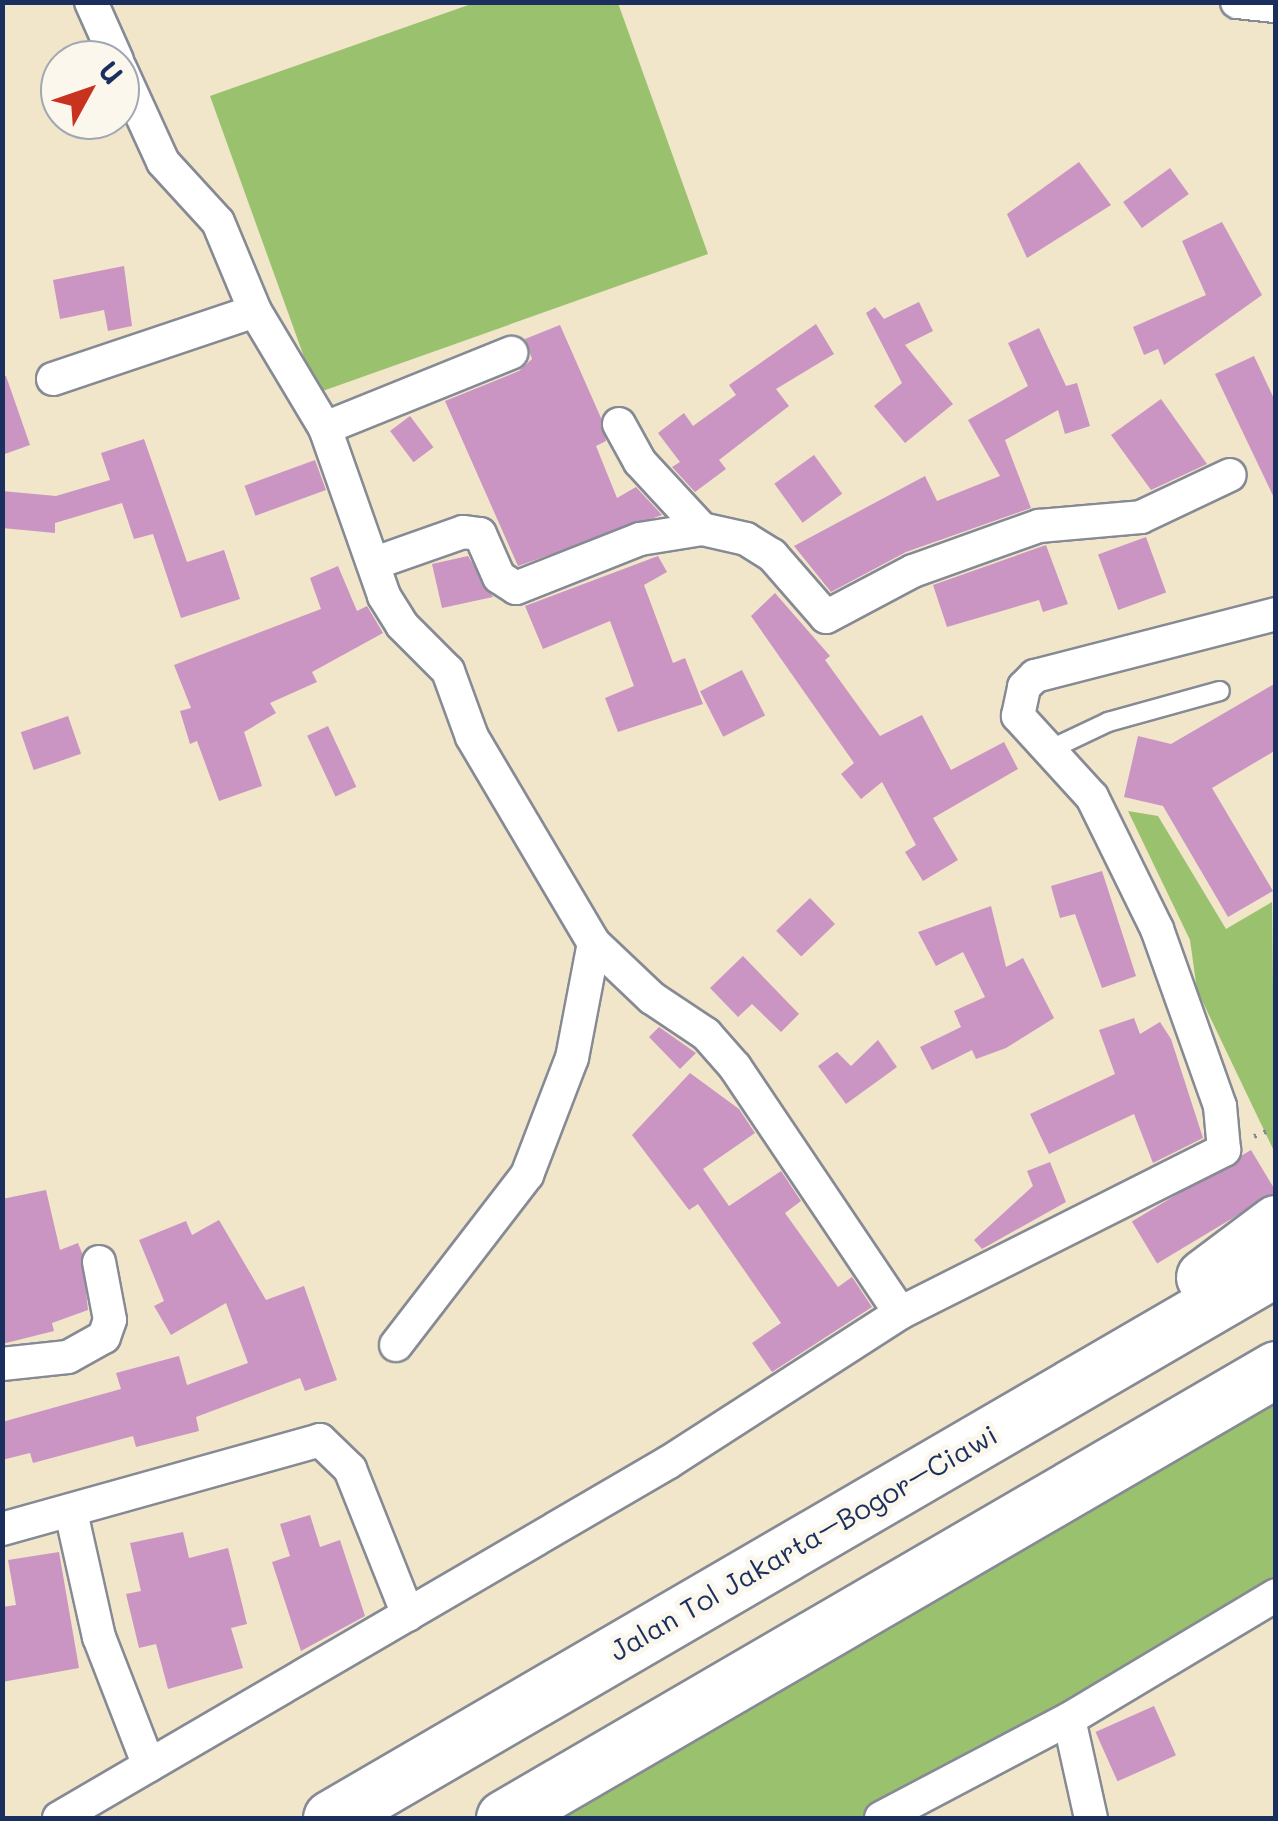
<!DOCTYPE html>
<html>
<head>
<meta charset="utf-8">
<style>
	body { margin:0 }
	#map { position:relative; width:1278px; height:1821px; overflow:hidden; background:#f1e5ca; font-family:Mali,sans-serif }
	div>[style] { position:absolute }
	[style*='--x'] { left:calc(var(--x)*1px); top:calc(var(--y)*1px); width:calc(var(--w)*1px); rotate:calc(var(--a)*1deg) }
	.green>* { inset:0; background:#9ac26e }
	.building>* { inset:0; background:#cb95c3; transform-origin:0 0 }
	.path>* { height:5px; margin-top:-2.5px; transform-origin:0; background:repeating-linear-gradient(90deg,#868a94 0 2.5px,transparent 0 10.5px) }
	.roads { filter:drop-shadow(2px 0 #868a94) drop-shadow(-2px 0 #868a94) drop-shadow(0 2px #868a94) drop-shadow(0 -2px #868a94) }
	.service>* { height:18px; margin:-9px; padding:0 9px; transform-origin:9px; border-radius:9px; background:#fff }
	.minor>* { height:32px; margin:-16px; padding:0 16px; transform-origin:16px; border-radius:16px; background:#fff }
	.motorway>* { height:55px; margin:-27.5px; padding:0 27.5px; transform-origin:27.5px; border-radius:27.5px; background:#fff }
	span { translate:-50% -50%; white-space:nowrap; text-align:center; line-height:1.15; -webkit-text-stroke:10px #fbf7ec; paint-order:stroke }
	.street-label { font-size:28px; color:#1b2f5e }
	.frame { position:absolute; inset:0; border:5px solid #1b2f5e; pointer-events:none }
	.north { position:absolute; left:40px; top:40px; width:100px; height:100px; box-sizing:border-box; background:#fbf7ec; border:2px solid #a1a7b3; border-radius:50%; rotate:50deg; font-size:28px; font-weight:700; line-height:40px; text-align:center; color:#1b2f5e }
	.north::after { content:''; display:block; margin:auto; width:35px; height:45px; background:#c8321e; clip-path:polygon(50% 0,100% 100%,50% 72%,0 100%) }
</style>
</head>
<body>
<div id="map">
	<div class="green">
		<div style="clip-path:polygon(474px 3px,618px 3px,708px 254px,317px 393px,210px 96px)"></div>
		<div style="clip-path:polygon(1128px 811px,1158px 816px,1226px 929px,1272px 902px,1275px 1153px,1197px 990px,1190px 940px)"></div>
		<div style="clip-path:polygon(1275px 1369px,1275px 1594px,881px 1818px,504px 1818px)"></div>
	</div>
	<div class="building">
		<div style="clip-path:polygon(1079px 162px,1111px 205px,1027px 258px,1007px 214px)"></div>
		<div style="left:1170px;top:168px;width:32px;height:58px;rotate:54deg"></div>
		<div style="clip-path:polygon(1222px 222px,1262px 295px,1164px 365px,1158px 349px,1144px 355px,1133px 327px,1206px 295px,1182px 241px)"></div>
		<div style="clip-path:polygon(124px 266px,132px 326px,108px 331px,104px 310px,60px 319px,53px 280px)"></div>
		<div style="clip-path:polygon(919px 302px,933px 331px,905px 345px,953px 404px,905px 443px,874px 406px,902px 383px,866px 313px,875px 307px,884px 319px)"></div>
		<div style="clip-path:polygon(816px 324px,834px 354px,776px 389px,789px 406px,719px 460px,726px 469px,695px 492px,672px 467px,680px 462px,658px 433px,684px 413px,693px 426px,736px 395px,729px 385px)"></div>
		<div style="clip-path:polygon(560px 325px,601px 418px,606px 441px,596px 446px,617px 498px,636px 487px,662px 515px,518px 566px,445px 401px,519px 371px,532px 359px,525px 339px)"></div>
		<div style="clip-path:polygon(1039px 328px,1066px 386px,1077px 383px,1090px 426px,1065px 434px,1058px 410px,1005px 440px,1031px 508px,906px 552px,831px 592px,794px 546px,925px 476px,937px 501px,1000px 476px,968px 420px,1028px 386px,1008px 343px)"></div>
		<div style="clip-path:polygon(1254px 356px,1276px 403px,1276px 502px,1215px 374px)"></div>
		<div style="clip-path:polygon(6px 376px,30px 445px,2px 455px,2px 377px)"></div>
		<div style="clip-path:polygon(1161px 399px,1207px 464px,1151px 490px,1111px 435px)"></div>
		<div style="left:410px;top:416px;width:39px;height:25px;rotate:53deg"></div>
		<div style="clip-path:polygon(144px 439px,187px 562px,224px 550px,240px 599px,181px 618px,153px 534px,134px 539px,122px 503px,55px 523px,55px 533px,2px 528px,2px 491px,56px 496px,110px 480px,101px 453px)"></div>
		<div style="left:814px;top:455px;width:48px;height:49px;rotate:54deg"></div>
		<div style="left:315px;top:460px;width:32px;height:75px;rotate:70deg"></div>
		<div style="left:1146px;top:537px;width:59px;height:51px;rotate:70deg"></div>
		<div style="clip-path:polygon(1046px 545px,1068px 604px,1043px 612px,1039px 600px,947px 627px,933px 585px)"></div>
		<div style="clip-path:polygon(468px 556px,493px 597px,442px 608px,432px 564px)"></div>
		<div style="clip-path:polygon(658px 556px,667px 572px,644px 585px,673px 663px,685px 658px,703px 704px,618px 732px,605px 698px,634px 686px,610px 621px,543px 649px,525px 606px)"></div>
		<div style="clip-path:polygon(338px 566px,357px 611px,367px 606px,383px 633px,312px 672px,317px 682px,270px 703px,276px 713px,244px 732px,262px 786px,219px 801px,197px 741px,190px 744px,180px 711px,191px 708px,174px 665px,321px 609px,310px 578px)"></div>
		<div style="clip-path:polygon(775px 593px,830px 656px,825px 660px,880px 736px,922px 715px,951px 770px,1004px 742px,1018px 769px,933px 818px,958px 860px,923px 881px,905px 852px,916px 845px,882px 782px,861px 799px,841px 774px,854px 763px,751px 616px)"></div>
		<div style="left:742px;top:670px;width:51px;height:47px;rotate:63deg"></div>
		<div style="clip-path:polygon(1276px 683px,1276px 750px,1212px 788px,1273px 891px,1228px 917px,1163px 806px,1124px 797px,1138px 736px,1171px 744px)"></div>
		<div style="left:68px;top:716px;width:40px;height:50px;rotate:71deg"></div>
		<div style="left:328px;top:726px;width:67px;height:23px;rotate:65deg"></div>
		<div style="clip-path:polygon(1102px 871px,1136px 976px,1102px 988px,1075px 914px,1060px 918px,1051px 886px)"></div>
		<div style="left:810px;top:898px;width:36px;height:47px;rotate:46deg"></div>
		<div style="clip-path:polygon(991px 906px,1006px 967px,1023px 958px,1054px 1018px,1006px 1048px,976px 1059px,972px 1050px,932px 1070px,920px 1047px,961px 1027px,954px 1011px,985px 997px,963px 952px,936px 966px,918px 932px)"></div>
		<div style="clip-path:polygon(743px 956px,799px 1014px,781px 1032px,752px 1004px,738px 1017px,710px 988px)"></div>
		<div style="clip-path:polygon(1134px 1018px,1140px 1034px,1160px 1022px,1171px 1039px,1203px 1138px,1153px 1163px,1134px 1114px,1049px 1154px,1030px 1114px,1115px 1074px,1099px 1030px)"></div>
		<div style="clip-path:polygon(659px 1027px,696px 1053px,680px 1069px,649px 1037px)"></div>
		<div style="clip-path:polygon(878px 1040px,897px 1067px,846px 1104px,818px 1066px,837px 1052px,851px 1066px)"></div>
		<div style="clip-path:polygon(690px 1073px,739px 1109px,755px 1133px,703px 1169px,729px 1206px,781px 1171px,801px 1201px,785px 1213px,838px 1287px,852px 1277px,872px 1307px,772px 1372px,752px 1343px,781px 1323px,698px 1204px,689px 1210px,632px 1135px)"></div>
		<div style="left:1251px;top:1150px;width:49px;height:139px;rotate:59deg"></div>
		<div style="clip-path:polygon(1050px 1162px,1066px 1202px,982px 1249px,974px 1240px,1033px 1186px,1027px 1171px)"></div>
		<div style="clip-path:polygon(46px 1190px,60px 1250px,78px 1243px,82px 1253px,88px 1310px,52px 1323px,54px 1331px,2px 1344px,2px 1199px)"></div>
		<div style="clip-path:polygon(219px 1220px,266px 1300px,304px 1286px,337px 1380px,305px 1391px,300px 1378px,196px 1417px,199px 1431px,136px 1447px,133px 1436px,33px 1463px,30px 1453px,2px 1460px,2px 1422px,121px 1389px,116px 1373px,179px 1356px,187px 1385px,248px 1363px,226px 1303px,171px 1335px,154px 1306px,164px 1301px,139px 1240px,186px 1221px,192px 1235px)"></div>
		<div style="clip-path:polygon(310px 1515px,320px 1547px,340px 1540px,365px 1616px,301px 1651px,272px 1562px,290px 1556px,280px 1524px)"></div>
		<div style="clip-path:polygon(183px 1532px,189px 1558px,228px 1548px,247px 1624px,231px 1628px,243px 1668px,168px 1689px,156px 1644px,139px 1648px,126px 1594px,141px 1591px,130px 1543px)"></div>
		<div style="clip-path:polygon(59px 1552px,79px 1668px,2px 1682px,2px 1607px,16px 1605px,8px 1560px)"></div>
		<div style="left:1154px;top:1706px;width:54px;height:64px;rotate:66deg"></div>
	</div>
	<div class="path">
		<div style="--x:1254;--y:1136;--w:24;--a:-22"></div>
	</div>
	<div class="roads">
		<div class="service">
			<div style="--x:1047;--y:751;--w:68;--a:-25.4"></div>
			<div style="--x:1108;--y:722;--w:116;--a:-15.5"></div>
		</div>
		<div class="minor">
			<div style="--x:91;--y:2;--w:64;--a:65.9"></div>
			<div style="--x:1237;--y:2;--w:39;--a:6"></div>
			<div style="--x:120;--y:68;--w:103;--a:65.4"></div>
			<div style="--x:163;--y:162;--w:81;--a:47.5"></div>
			<div style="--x:218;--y:222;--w:96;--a:67.4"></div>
			<div style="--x:255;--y:311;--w:136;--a:59.1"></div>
			<div style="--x:325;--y:428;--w:178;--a:70.6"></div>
			<div style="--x:384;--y:596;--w:34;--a:58"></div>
			<div style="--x:402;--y:625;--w:65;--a:45"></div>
			<div style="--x:448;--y:671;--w:70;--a:70"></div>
			<div style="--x:472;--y:737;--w:239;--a:59.4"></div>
			<div style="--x:594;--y:943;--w:80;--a:43.5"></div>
			<div style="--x:652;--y:998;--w:65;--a:33.7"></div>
			<div style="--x:706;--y:1034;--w:44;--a:48.7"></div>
			<div style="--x:735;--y:1067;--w:296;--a:56.1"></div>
			<div style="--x:53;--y:379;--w:213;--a:-18.6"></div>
			<div style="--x:619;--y:424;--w:43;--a:61.1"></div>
			<div style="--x:640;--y:462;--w:91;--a:47.2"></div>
			<div style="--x:325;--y:428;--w:201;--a:-22"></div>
			<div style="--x:375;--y:563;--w:93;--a:-19.4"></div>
			<div style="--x:463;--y:532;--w:17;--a:7"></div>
			<div style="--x:480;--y:534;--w:47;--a:66.2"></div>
			<div style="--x:499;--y:577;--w:20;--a:33"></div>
			<div style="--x:516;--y:588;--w:133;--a:-21.6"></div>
			<div style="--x:640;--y:539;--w:63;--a:-9.2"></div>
			<div style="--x:702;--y:529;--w:45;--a:12.8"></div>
			<div style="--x:746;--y:539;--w:31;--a:32"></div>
			<div style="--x:772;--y:555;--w:82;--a:48.9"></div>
			<div style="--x:826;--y:617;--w:98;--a:-27.9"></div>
			<div style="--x:913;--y:571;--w:134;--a:-19.7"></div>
			<div style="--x:1039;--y:526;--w:102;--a:-5"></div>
			<div style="--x:1141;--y:517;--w:98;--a:-25.3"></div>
			<div style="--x:396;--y:1345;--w:215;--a:-52.4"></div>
			<div style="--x:527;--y:1175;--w:125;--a:-69"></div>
			<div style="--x:572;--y:1058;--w:117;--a:-79.2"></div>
			<div style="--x:2;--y:1364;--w:66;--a:-6.1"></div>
			<div style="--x:68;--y:1357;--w:41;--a:-29.1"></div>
			<div style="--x:104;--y:1337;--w:18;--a:-71"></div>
			<div style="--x:110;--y:1320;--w:59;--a:-100.7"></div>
			<div style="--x:71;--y:1512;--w:128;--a:77.4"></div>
			<div style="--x:99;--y:1637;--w:138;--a:68.8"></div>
			<div style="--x:2;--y:1529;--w:330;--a:-15.6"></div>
			<div style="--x:320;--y:1440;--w:42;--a:44"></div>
			<div style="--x:350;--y:1469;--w:157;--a:68.3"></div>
			<div style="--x:1069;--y:1719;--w:101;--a:77.5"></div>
			<div style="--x:59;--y:1818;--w:706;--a:-30.27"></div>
			<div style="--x:669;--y:1462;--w:275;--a:-32.8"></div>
			<div style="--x:900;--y:1313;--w:363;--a:-26.7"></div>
			<div style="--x:1224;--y:1150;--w:44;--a:-95.2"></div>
			<div style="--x:1220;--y:1106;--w:188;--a:-109.6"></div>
			<div style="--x:1157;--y:929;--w:147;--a:-116.2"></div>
			<div style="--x:1092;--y:797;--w:110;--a:-132.4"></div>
			<div style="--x:1018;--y:716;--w:30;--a:-78"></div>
			<div style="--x:1024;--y:687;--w:16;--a:-45"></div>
			<div style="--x:1035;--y:676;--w:249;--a:-14.4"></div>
			<div style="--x:881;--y:1818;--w:212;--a:-27.8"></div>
			<div style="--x:1069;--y:1719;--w:241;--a:-30.9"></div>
		</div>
		<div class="motorway">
			<div style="--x:1204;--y:1277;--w:90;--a:-36.9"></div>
			<div style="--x:331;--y:1818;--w:1093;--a:-30.2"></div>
			<div style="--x:504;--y:1818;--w:893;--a:-30.18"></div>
		</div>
	</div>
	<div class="street-label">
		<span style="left:803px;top:1542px;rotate:-30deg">Jalan Tol Jakarta–Bogor–Ciawi</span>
	</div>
	<div class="frame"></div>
	<div class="north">U</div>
</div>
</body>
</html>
